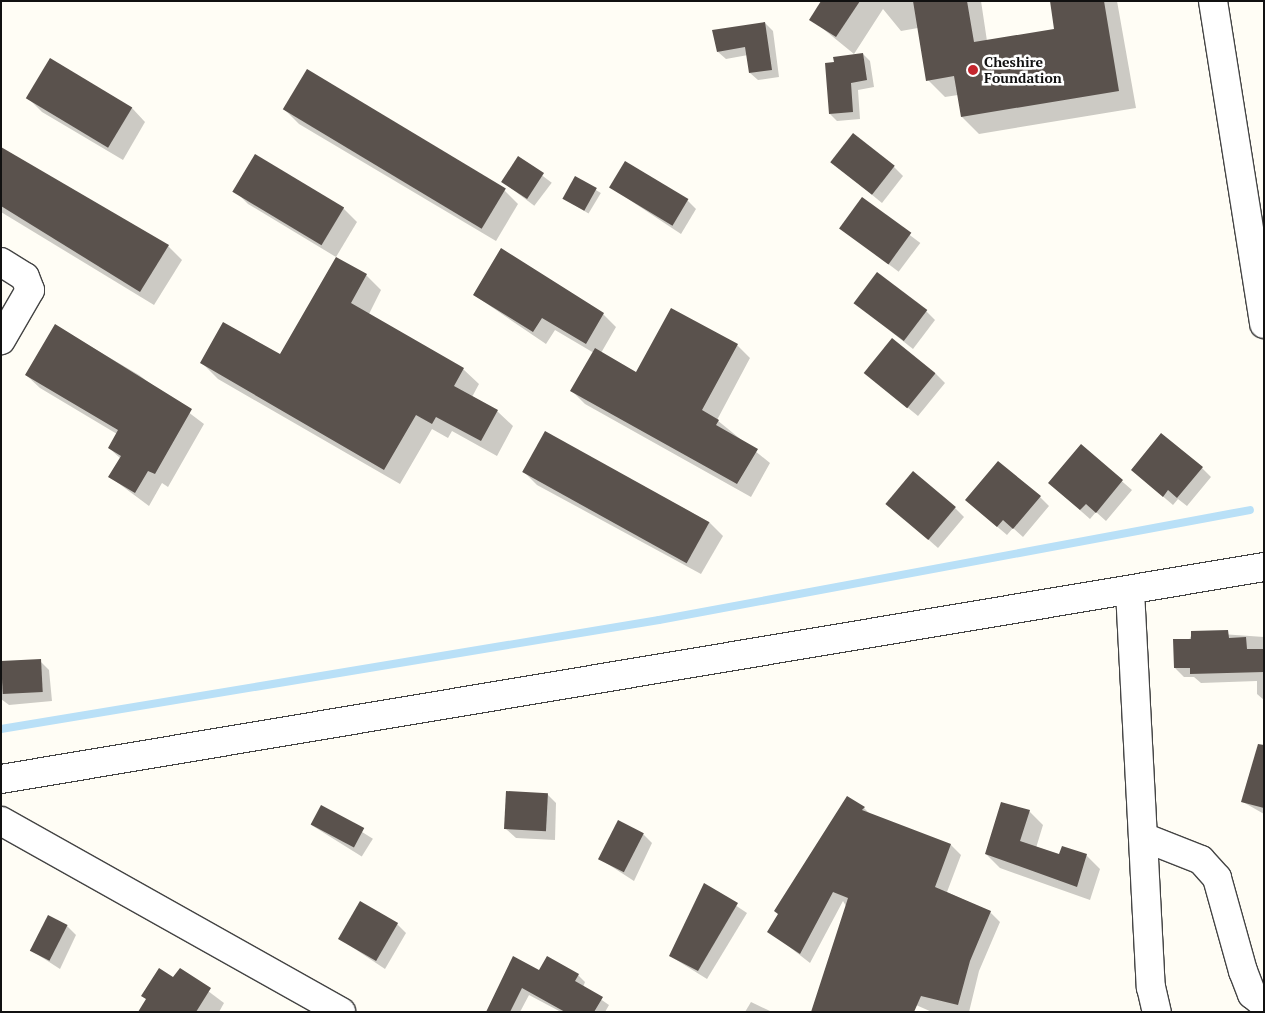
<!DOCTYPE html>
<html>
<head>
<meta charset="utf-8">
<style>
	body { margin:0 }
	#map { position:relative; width:1265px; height:1013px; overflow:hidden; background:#fffdf5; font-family:"PT Serif",serif }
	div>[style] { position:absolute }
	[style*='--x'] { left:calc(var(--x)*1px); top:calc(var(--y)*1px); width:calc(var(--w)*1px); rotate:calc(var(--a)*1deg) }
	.shadow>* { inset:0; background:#0003; transform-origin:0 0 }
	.stream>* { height:8px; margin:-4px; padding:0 4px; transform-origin:4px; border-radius:4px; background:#b9e0f7 }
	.building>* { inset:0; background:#5a524d; transform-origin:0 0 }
	.roads { filter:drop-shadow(1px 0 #444) drop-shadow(-1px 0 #444) drop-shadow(0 1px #444) drop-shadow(0 -1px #444) }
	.minor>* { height:28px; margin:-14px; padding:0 14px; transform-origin:14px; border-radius:14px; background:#fff }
	.dots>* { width:14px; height:14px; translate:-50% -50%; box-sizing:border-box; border:2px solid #fff; border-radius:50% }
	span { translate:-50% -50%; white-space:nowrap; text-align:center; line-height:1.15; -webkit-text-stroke:5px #fff; paint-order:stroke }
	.poi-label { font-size:14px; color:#111; font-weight:700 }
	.left { translate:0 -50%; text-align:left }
	.frame { position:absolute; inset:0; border:2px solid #111; pointer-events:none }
</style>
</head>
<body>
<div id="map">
	<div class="shadow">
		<div style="clip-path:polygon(823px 1px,981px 1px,987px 41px,1056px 30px,1051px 1px,1117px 1px,1136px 108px,979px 134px,962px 117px,958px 95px,945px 97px,928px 80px,918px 28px,901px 31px,883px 9px,854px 54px,811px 19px)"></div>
		<div style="clip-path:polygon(765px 23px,773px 31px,779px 77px,758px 80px,750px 73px,748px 55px,726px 59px,718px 52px)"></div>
		<div style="clip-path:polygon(863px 54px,870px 61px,874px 87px,858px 90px,860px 119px,837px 121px,830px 114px)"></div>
		<div style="clip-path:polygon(50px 60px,132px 108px,145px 122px,123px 160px,42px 112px,28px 98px)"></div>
		<div style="clip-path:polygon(308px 71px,504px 190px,518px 204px,496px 241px,299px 124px,285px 110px)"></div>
		<div style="clip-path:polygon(1px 149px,168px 246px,182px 260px,154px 305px,1px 212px)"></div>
		<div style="clip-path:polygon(255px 155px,343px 208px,357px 222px,336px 257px,248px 204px,234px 190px)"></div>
		<div style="left:519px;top:158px;width:41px;height:29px;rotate:37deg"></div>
		<div style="clip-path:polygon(832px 162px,894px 167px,903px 176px,882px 203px)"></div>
		<div style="left:576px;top:178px;width:29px;height:24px;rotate:31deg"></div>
		<div style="clip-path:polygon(610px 187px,687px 200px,696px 209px,681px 234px)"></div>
		<div style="left:862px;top:199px;width:73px;height:36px;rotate:37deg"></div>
		<div style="clip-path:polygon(366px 275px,381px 290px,369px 314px,463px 369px,479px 384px,472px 397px,497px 411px,513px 426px,497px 456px,452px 431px,448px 438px,432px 429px,400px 484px,218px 379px,202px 363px,280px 356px)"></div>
		<div style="clip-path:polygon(474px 295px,603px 314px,616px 327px,601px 353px,637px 373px,737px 345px,750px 358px,717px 420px,770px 463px,751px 497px,585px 404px,572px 391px,594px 353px,555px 330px,546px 344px)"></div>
		<div style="clip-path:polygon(855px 303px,926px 311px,935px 320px,913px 349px)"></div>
		<div style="clip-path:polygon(56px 326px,139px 375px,204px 424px,168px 487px,162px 483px,149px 506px,110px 477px,121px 459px,109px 448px,117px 434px,40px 388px,26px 375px)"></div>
		<div style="clip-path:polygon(865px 373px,936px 374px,945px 383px,918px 416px)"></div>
		<div style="clip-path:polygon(545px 433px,709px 522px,723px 536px,701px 574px,537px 485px,523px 471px)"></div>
		<div style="clip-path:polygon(1081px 446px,1132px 490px,1106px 521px,1096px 512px,1090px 519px,1049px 483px)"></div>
		<div style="clip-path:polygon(1202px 468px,1211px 477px,1187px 506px,1178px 499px,1173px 505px,1132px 470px)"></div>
		<div style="clip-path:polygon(1040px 497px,1049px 506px,1023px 537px,1013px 528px,1007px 535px,966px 500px)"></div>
		<div style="clip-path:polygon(888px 504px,955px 508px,964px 517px,938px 548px)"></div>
		<div style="clip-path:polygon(1193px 632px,1264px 637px,1264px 700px,1257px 694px,1257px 681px,1201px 683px,1194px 677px,1184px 677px,1175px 668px)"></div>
		<div style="clip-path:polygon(40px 661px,49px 670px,52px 701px,9px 705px,1px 699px,1px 664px)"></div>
		<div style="clip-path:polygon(1264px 773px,1264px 814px,1243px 802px)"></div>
		<div style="clip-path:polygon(547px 794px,556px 803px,555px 840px,516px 838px,506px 829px)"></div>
		<div style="left:322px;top:807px;width:60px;height:21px;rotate:32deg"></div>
		<div style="clip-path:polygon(864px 808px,871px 815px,951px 845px,961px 855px,947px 892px,990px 912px,1000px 922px,979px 971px,969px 1012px,932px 1012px,900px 998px,843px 901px,810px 963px,769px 931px,780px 915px,776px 911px)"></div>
		<div style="clip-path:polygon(1029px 811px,1043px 825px,1036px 848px,1060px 856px,1086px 855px,1100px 869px,1090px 900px,1000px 868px,986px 854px)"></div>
		<div style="clip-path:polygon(643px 834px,652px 843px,634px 881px,600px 859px)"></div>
		<div style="clip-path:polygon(705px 885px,747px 913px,707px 979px,670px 956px)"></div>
		<div style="clip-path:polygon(397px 924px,406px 933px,385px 969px,340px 939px)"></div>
		<div style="clip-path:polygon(67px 926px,76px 935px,60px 969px,32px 951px)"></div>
		<div style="clip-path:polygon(180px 970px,224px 1003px,219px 1012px,140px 1012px)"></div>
		<div style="clip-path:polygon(539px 972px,578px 975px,585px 982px,583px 987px,609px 1005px,605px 1012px,561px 1012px,529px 995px,520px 1012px,487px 1012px)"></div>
		<div style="clip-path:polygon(751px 1002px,770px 1011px,770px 1012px,745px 1012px)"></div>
	</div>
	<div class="stream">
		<div style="--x:1;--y:729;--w:667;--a:-9.41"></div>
		<div style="--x:659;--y:620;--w:601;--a:-10.54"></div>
	</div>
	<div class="building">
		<div style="clip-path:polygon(821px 1px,860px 1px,836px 37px,809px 20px)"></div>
		<div style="clip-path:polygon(913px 1px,967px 1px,974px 42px,1054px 29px,1050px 1px,1104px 1px,1119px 91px,961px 117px,954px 76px,926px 81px)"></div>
		<div style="clip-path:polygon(765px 22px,772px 70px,749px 73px,745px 47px,717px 52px,712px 30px)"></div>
		<div style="clip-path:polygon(863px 53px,867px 80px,851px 83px,853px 112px,829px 114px,825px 63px,834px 62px,833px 57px)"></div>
		<div style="left:50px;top:58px;width:96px;height:47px;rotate:31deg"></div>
		<div style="left:307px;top:69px;width:232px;height:47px;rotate:31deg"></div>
		<div style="left:853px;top:133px;width:53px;height:37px;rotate:38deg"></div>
		<div style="clip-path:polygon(1px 147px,169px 245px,140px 292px,1px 206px)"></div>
		<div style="left:255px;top:154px;width:104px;height:44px;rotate:31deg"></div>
		<div style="left:518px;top:156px;width:31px;height:31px;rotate:33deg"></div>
		<div style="left:625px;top:161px;width:74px;height:31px;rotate:31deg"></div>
		<div style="left:575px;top:176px;width:25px;height:26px;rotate:29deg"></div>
		<div style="left:862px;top:197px;width:61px;height:39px;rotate:36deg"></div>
		<div style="clip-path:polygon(501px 248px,604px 313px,586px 344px,542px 318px,533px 332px,473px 295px)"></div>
		<div style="clip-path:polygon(336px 257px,367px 274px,351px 303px,464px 368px,454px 386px,498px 410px,481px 441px,436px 417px,432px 424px,416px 415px,384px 470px,200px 363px,223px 322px,280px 354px)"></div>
		<div style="left:877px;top:272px;width:63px;height:39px;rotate:37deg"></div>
		<div style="clip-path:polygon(671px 308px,738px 344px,702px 410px,719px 420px,716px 425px,758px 449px,737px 484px,570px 391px,595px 348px,636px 372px)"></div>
		<div style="clip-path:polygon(55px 324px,192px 409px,155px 474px,148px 471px,135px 493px,108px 477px,121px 456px,108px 448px,118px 430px,25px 375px)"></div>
		<div style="left:892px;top:338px;width:56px;height:45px;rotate:39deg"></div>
		<div style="left:545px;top:431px;width:188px;height:47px;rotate:29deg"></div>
		<div style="clip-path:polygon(1161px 433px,1203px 467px,1177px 498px,1168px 490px,1163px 497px,1131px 470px)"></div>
		<div style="clip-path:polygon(1081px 444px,1123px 480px,1096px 513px,1086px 504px,1080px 510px,1048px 483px)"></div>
		<div style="clip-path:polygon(998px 461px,1041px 496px,1013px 529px,1003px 520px,997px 527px,965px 500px)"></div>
		<div style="left:913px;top:471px;width:56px;height:43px;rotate:40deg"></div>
		<div style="clip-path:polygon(1228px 630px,1229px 638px,1246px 637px,1247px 649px,1264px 649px,1264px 672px,1190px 674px,1190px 668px,1174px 668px,1173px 639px,1191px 639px,1191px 631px)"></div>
		<div style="left:41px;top:659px;width:33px;height:40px;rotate:87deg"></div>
		<div style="clip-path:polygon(1258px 744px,1264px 745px,1264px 808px,1241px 802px)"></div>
		<div style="left:506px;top:791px;width:42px;height:38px;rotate:3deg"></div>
		<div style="clip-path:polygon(847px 796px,865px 807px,862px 810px,951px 844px,935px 887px,991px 911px,970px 961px,958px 1005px,921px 996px,914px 1012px,811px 1012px,848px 898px,833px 892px,800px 954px,767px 932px,778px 914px,774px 911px)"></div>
		<div style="clip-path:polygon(1001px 802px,1030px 810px,1020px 841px,1059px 854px,1062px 846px,1087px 854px,1077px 887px,985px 854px)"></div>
		<div style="left:321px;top:805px;width:49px;height:22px;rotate:28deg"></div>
		<div style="left:618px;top:820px;width:29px;height:44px;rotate:27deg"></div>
		<div style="clip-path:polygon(704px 883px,738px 903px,698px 971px,669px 956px)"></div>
		<div style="left:360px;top:901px;width:44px;height:44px;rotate:30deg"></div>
		<div style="left:48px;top:915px;width:22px;height:40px;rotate:27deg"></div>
		<div style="clip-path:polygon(513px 956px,539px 970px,547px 956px,579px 974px,575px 981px,603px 997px,594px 1012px,565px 1012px,522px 988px,510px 1012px,486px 1012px)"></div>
		<div style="clip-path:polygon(159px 968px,173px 977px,180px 968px,211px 988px,196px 1012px,138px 1012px,146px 999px,141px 996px)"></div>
	</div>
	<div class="roads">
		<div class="minor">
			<div style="--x:1213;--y:1;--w:327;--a:81"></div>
			<div style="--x:1;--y:262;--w:28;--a:32"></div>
			<div style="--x:25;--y:277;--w:14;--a:69"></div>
			<div style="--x:30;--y:290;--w:58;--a:120.1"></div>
			<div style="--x:1130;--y:591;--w:397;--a:87"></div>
			<div style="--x:1151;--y:987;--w:26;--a:77"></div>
			<div style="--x:1;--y:779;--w:1281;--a:-9.53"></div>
			<div style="--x:1;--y:821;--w:390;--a:29.3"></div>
			<div style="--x:1143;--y:837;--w:62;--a:21.6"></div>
			<div style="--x:1201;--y:860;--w:24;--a:48"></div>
			<div style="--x:1217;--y:878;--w:97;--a:74.4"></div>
			<div style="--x:1243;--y:971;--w:25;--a:69"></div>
			<div style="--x:1252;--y:994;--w:16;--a:40"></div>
		</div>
	</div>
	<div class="dots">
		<div style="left:973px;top:70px;background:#c4262e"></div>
	</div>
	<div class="poi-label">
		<span class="left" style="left:984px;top:70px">Cheshire<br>Foundation</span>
	</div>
	<div class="frame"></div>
</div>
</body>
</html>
